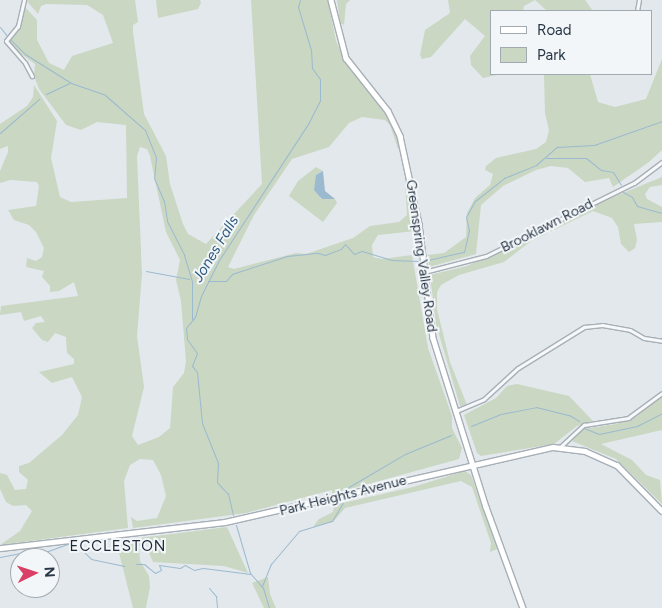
<!DOCTYPE html>
<html>
<head>
<meta charset="utf-8">
<style>
	body { margin:0 }
	#map { position:relative; width:662px; height:608px; overflow:hidden; background:#e3e8ec; font-family:Figtree,sans-serif }
	div>[style] { position:absolute }
	[style*='--x'] { left:calc(var(--x)*1px); top:calc(var(--y)*1px); width:calc(var(--w)*1px); rotate:calc(var(--a)*1deg) }
	.green>* { inset:0; background:#cad7c3 }
	.water>* { inset:0; background:#9bbacf }
	.stream>* { height:1px; margin:-0.5px; padding:0 0.5px; transform-origin:0.5px; border-radius:0.5px; background:#9bbacf }
	.roads { filter:drop-shadow(1px 0 #a7afb7) drop-shadow(-1px 0 #a7afb7) drop-shadow(0 1px #a7afb7) drop-shadow(0 -1px #a7afb7) }
	.minor>* { height:3px; margin:-1.5px; padding:0 1.5px; transform-origin:1.5px; border-radius:1.5px; background:#f6f8fa }
	.secondary>* { height:4.5px; margin:-2.25px; padding:0 2.25px; transform-origin:2.25px; border-radius:2.25px; background:#fff }
	span { translate:-50% -50%; white-space:nowrap; text-align:center; line-height:1.15; -webkit-text-stroke:4px #f3f6f9; paint-order:stroke }
	.street-label { font-size:14px; color:#293746 }
	.water-label { font-size:15px; color:#2f5b7e; font-style:italic }
	.neighbourhood-label { font-size:15px; color:#1b2737; letter-spacing:1px }
	.legend { position:absolute; left:490px; top:10px; width:162px; height:65px; box-sizing:border-box; background:#f3f6f9; border:1px solid #a2aab1; margin:0; padding:6px 9px; list-style:none; font-size:15px; color:#293746 }
	.legend li { display:flex; align-items:center; gap:10px; height:25px }
	.legend b { width:25px; border:1px solid #a2aab1 }
	.north { position:absolute; left:10px; top:548px; width:50px; height:50px; box-sizing:border-box; background:#f3f6f9; border:1px solid #a2aab1; border-radius:50%; rotate:86deg; font-size:14px; font-weight:700; line-height:20px; text-align:center; color:#293746 }
	.north::after { content:''; display:block; margin:auto; width:18px; height:22px; background:#da3f66; clip-path:polygon(50% 0,100% 100%,50% 72%,0 100%) }
</style>
</head>
<body>
<div id="map">
	<div class="green">
		<div style="clip-path:polygon(evenodd,26px 0,135px 0,138px 22px,133px 25px,133px 32px,144px 114px,166px 156px,170px 184px,183px 224px,188px 234px,206px 244px,262px 184px,251px 0,328px 0,336px 41px,344px 58px,389px 116px,401px 147px,398px 149px,390px 125px,385px 120px,362px 117px,349px 123px,329px 147px,292px 159px,254px 215px,228px 267px,234px 269px,296px 253px,306px 254px,353px 238px,370px 226px,399px 222px,407px 215px,404px 163px,415px 231px,378px 235px,372px 245px,373px 257px,382px 259px,412px 255px,428px 348px,452px 416px,452px 428px,462px 448px,459px 459px,332px 494px,332px 490px,246px 513px,133px 528px,131px 517px,137px 521px,157px 518px,166px 496px,161px 475px,153px 460px,140px 459px,130px 465px,124px 481px,128px 528px,0 545px,20px 531px,32px 511px,26px 505px,13px 506px,6px 502px,0 489px,0 473px,7px 475px,15px 490px,26px 489px,28px 480px,19px 472px,19px 466px,29px 463px,62px 435px,78px 415px,82px 397px,72px 377px,52px 383px,39px 372px,74px 364px,74px 359px,67px 353px,66px 337px,55px 333px,48px 342px,42px 340px,32px 328px,36px 323px,45px 322px,41px 316px,24px 321px,21px 312px,0 315px,1px 306px,78px 296px,74px 282px,59px 291px,50px 292px,50px 286px,42px 277px,44px 271px,26px 267px,27px 258px,36px 261px,42px 257px,44px 248px,36px 232px,29px 225px,14px 220px,8px 210px,36px 206px,39px 186px,37px 182px,10px 180px,0 183px,0 171px,8px 152px,8px 146px,0 149px,0 124px,27px 106px,33px 97px,34px 85px,57px 121px,51px 158px,60px 197px,71px 202px,127px 198px,126px 125px,97px 122px,81px 130px,66px 125px,39px 89px,34px 76px,35px 64px,8px 44px,10px 35px,19px 28px,25px 7px,37px 20px,37px 40px,49px 63px,64px 70px,72px 56px,113px 43px,103px 15px,87px 5px,46px 4px,41px 6px,38px 14px,26px 0,140px 147px,147px 149px,150px 156px,166px 232px,180px 260px,176px 280px,181px 301px,186px 361px,184px 373px,173px 387px,170px 428px,159px 437px,138px 445px,132px 436px,144px 387px,137px 336px,142px 274px,137px 156px,140px 147px)"></div>
		<div style="clip-path:polygon(156px 0,200px 0,201px 3px,198px 9px,158px 18px)"></div>
		<div style="clip-path:polygon(337px 0,350px 0,346px 4px,344px 25px,340px 23px)"></div>
		<div style="clip-path:polygon(448px 0,585px 0,593px 11px,547px 11px,535px 0,524px 6px,523px 11px,491px 11px,491px 74px,501px 74px,483px 78px,471px 65px,470px 56px,485px 36px,465px 19px,431px 57px,422px 59px,420px 55px,425px 30px,450px 13px)"></div>
		<div style="clip-path:polygon(662px 59px,662px 150px,649px 162px,613px 187px,609px 178px,585px 182px,568px 168px,551px 166px,536px 170px,503px 186px,481px 205px,476px 254px,429px 267px,428px 255px,444px 253px,466px 237px,467px 213px,475px 198px,490px 185px,493px 174px,485px 170px,486px 166px,496px 158px,536px 149px,546px 142px,549px 130px,545px 113px,544px 74px,590px 74px,598px 102px,615px 107px,646px 99px)"></div>
		<div style="clip-path:polygon(316px 167px,323px 171px,316px 175px,321px 199px,335px 199px,337px 203px,323px 222px,289px 196px,298px 181px)"></div>
		<div style="clip-path:polygon(662px 177px,662px 185px,650px 187px,645px 194px,647px 199px,662px 207px,662px 222px,634px 224px,637px 240px,635px 248px,629px 252px,621px 244px,618px 227px,612px 218px,593px 211px,531px 241px,504px 262px,459px 275px,441px 285px,437px 292px,437px 309px,450px 362px,467px 405px,460px 406px,436px 324px,430px 275px,467px 266px,591px 206px)"></div>
		<div style="clip-path:polygon(517px 384px,569px 396px,593px 421px,577px 426px,554px 444px,481px 456px,477px 453px,464px 415px,496px 398px,507px 386px)"></div>
		<div style="clip-path:polygon(662px 395px,662px 430px,601px 444px,632px 460px,646px 475px,660px 480px,662px 504px,616px 459px,572px 441px,583px 429px,616px 424px,637px 416px)"></div>
		<div style="clip-path:polygon(465px 471px,471px 475px,497px 549px,490px 552px,491px 543px,472px 487px,461px 481px,345px 508px,333px 522px,313px 527px,319px 519px,333px 512px,334px 505px,413px 487px)"></div>
		<div style="clip-path:polygon(227px 527px,248px 573px,224px 566px,153px 562px,149px 553px,160px 544px,142px 544px,139px 546px,140px 561px,149px 576px,150px 587px,146px 608px,133px 608px,116px 541px)"></div>
		<div style="clip-path:polygon(268px 577px,270px 594px,276px 608px,264px 608px,252px 583px)"></div>
	</div>
	<div class="water">
		<div style="clip-path:polygon(323px 171px,325px 191px,335px 199px,322px 199px,314px 190px,316px 175px)"></div>
	</div>
	<div class="stream">
		<div style="--x:0;--y:27;--w:11;--a:52"></div>
		<div style="--x:10;--y:39;--w:21;--a:45"></div>
		<div style="--x:25;--y:54;--w:54;--a:32.2"></div>
		<div style="--x:71;--y:83;--w:36;--a:19"></div>
		<div style="--x:105;--y:95;--w:53;--a:41.2"></div>
		<div style="--x:145;--y:130;--w:29;--a:68"></div>
		<div style="--x:156;--y:157;--w:21;--a:95"></div>
		<div style="--x:154;--y:178;--w:25;--a:67"></div>
		<div style="--x:164;--y:201;--w:20;--a:81"></div>
		<div style="--x:167;--y:221;--w:38;--a:63"></div>
		<div style="--x:184;--y:255;--w:28;--a:73"></div>
		<div style="--x:192;--y:282;--w:37;--a:90"></div>
		<div style="--x:46;--y:94;--w:26;--a:-25"></div>
		<div style="--x:0;--y:133;--w:52;--a:-41.1"></div>
		<div style="--x:546;--y:158;--w:40;--a:0"></div>
		<div style="--x:586;--y:158;--w:19;--a:39"></div>
		<div style="--x:601;--y:170;--w:12;--a:9"></div>
		<div style="--x:613;--y:172;--w:15;--a:58"></div>
		<div style="--x:623;--y:192;--w:10;--a:29"></div>
		<div style="--x:632;--y:197;--w:10;--a:61"></div>
		<div style="--x:637;--y:206;--w:26;--a:16"></div>
		<div style="--x:428;--y:260;--w:37;--a:-13"></div>
		<div style="--x:464;--y:252;--w:22;--a:-77"></div>
		<div style="--x:469;--y:231;--w:14;--a:-102"></div>
		<div style="--x:466;--y:217;--w:18;--a:-61"></div>
		<div style="--x:475;--y:201;--w:37;--a:-38"></div>
		<div style="--x:504;--y:178;--w:35;--a:-22"></div>
		<div style="--x:536;--y:165;--w:28;--a:-41"></div>
		<div style="--x:557;--y:147;--w:37;--a:-3"></div>
		<div style="--x:594;--y:145;--w:72;--a:-19.4"></div>
		<div style="--x:146;--y:271;--w:44;--a:10.5"></div>
		<div style="--x:208;--y:281;--w:18;--a:0"></div>
		<div style="--x:226;--y:281;--w:9;--a:-49"></div>
		<div style="--x:232;--y:274;--w:58;--a:-18.1"></div>
		<div style="--x:287;--y:256;--w:31;--a:-6"></div>
		<div style="--x:318;--y:253;--w:7;--a:16"></div>
		<div style="--x:325;--y:255;--w:17;--a:-21"></div>
		<div style="--x:341;--y:249;--w:6;--a:-51"></div>
		<div style="--x:345;--y:244;--w:13;--a:48"></div>
		<div style="--x:354;--y:254;--w:9;--a:-21"></div>
		<div style="--x:362;--y:251;--w:31;--a:17"></div>
		<div style="--x:392;--y:260;--w:26;--a:2"></div>
		<div style="--x:471;--y:426;--w:32;--a:-22"></div>
		<div style="--x:501;--y:414;--w:36;--a:-11"></div>
		<div style="--x:536;--y:407;--w:34;--a:14"></div>
		<div style="--x:569;--y:415;--w:12;--a:31"></div>
		<div style="--x:584;--y:428;--w:16;--a:22"></div>
		<div style="--x:599;--y:434;--w:39;--a:-12"></div>
		<div style="--x:637;--y:426;--w:28;--a:-27"></div>
		<div style="--x:347;--y:488;--w:67;--a:-30.4"></div>
		<div style="--x:405;--y:454;--w:50;--a:-22.4"></div>
		<div style="--x:233;--y:515;--w:22;--a:-103"></div>
		<div style="--x:228;--y:494;--w:16;--a:-133"></div>
		<div style="--x:217;--y:482;--w:19;--a:-87"></div>
		<div style="--x:218;--y:463;--w:43;--a:-111.8"></div>
		<div style="--x:202;--y:423;--w:51;--a:-95.6"></div>
		<div style="--x:197;--y:372;--w:8;--a:-130"></div>
		<div style="--x:192;--y:366;--w:14;--a:-69"></div>
		<div style="--x:197;--y:353;--w:17;--a:-126"></div>
		<div style="--x:187;--y:339;--w:11;--a:-95"></div>
		<div style="--x:186;--y:328;--w:14;--a:-51"></div>
		<div style="--x:195;--y:317;--w:22;--a:-74"></div>
		<div style="--x:201;--y:296;--w:40;--a:-63.4"></div>
		<div style="--x:219;--y:260;--w:163;--a:-56.8"></div>
		<div style="--x:308;--y:124;--w:27;--a:-63"></div>
		<div style="--x:320;--y:100;--w:21;--a:-90"></div>
		<div style="--x:320;--y:79;--w:14;--a:-126"></div>
		<div style="--x:312;--y:68;--w:18;--a:-93"></div>
		<div style="--x:311;--y:50;--w:45;--a:-106.8"></div>
		<div style="--x:298;--y:7;--w:7;--a:-74"></div>
		<div style="--x:236;--y:525;--w:50;--a:73.7"></div>
		<div style="--x:250;--y:573;--w:20;--a:49"></div>
		<div style="--x:263;--y:588;--w:21;--a:73"></div>
		<div style="--x:0;--y:557;--w:26;--a:-11"></div>
		<div style="--x:26;--y:552;--w:14;--a:8"></div>
		<div style="--x:40;--y:554;--w:29;--a:-20"></div>
		<div style="--x:67;--y:544;--w:11;--a:10"></div>
		<div style="--x:78;--y:546;--w:18;--a:45"></div>
		<div style="--x:91;--y:559;--w:34;--a:12"></div>
		<div style="--x:136;--y:564;--w:8;--a:0"></div>
		<div style="--x:144;--y:564;--w:14;--a:39"></div>
		<div style="--x:155;--y:573;--w:7;--a:-27"></div>
		<div style="--x:161;--y:570;--w:5;--a:-112"></div>
		<div style="--x:159;--y:565;--w:21;--a:8"></div>
		<div style="--x:180;--y:568;--w:6;--a:-31"></div>
		<div style="--x:185;--y:565;--w:10;--a:29"></div>
		<div style="--x:194;--y:570;--w:9;--a:-13"></div>
		<div style="--x:203;--y:568;--w:48;--a:7.1"></div>
		<div style="--x:262;--y:586;--w:24;--a:-68"></div>
		<div style="--x:271;--y:564;--w:43;--a:-49.7"></div>
		<div style="--x:299;--y:531;--w:34;--a:-17"></div>
		<div style="--x:332;--y:521;--w:21;--a:-59"></div>
		<div style="--x:209;--y:588;--w:11;--a:49"></div>
		<div style="--x:216;--y:596;--w:12;--a:85"></div>
	</div>
	<div class="roads">
		<div class="minor">
			<div style="--x:24;--y:0;--w:27;--a:103"></div>
			<div style="--x:18;--y:26;--w:19;--a:129"></div>
			<div style="--x:6;--y:41;--w:29;--a:49"></div>
			<div style="--x:25;--y:63;--w:15;--a:62"></div>
			<div style="--x:637;--y:11;--w:11;--a:-80"></div>
			<div style="--x:424;--y:272;--w:64;--a:-14.5"></div>
			<div style="--x:486;--y:256;--w:165;--a:-26.3"></div>
			<div style="--x:634;--y:183;--w:35;--a:-37"></div>
			<div style="--x:456;--y:411;--w:30;--a:-23"></div>
			<div style="--x:484;--y:399;--w:46;--a:-42.4"></div>
			<div style="--x:518;--y:368;--w:78;--a:-31.8"></div>
			<div style="--x:584;--y:327;--w:18;--a:-6"></div>
			<div style="--x:602;--y:325;--w:28;--a:10"></div>
			<div style="--x:630;--y:330;--w:16;--a:30"></div>
			<div style="--x:644;--y:338;--w:18;--a:9"></div>
			<div style="--x:560;--y:447;--w:33;--a:-43"></div>
			<div style="--x:584;--y:425;--w:45;--a:-9"></div>
			<div style="--x:628;--y:418;--w:42;--a:-36.3"></div>
		</div>
		<div class="secondary">
			<div style="--x:331;--y:0;--w:60;--a:75.5"></div>
			<div style="--x:346;--y:58;--w:68;--a:51.6"></div>
			<div style="--x:388;--y:111;--w:28;--a:64"></div>
			<div style="--x:400;--y:136;--w:90;--a:77.8"></div>
			<div style="--x:419;--y:224;--w:115;--a:83"></div>
			<div style="--x:433;--y:338;--w:177;--a:72.6"></div>
			<div style="--x:486;--y:507;--w:108;--a:69.9"></div>
			<div style="--x:0;--y:548;--w:226;--a:-6.6"></div>
			<div style="--x:225;--y:522;--w:336;--a:-12.9"></div>
			<div style="--x:553;--y:447;--w:32;--a:7"></div>
			<div style="--x:585;--y:451;--w:35;--a:24"></div>
			<div style="--x:617;--y:465;--w:64;--a:45.6"></div>
		</div>
	</div>
	<div class="street-label">
		<span style="left:547px;top:226px;rotate:-27deg">Brooklawn Road</span>
		<span style="left:421px;top:256px;rotate:82deg">Greenspring Valley Road</span>
		<span style="left:343px;top:496px;rotate:-14deg">Park Heights Avenue</span>
	</div>
	<div class="water-label">
		<span style="left:216px;top:249px;rotate:-59deg">Jones Falls</span>
	</div>
	<div class="neighbourhood-label">
		<span style="left:118px;top:547px">ECCLESTON</span>
	</div>
	<ul class="legend">
	<li><b style="height:6px;background:#fff"></b>Road</li>
	<li><b style="height:14px;background:#cad7c3"></b>Park</li>
	</ul>
	<div class="north">N</div>
</div>
</body>
</html>
